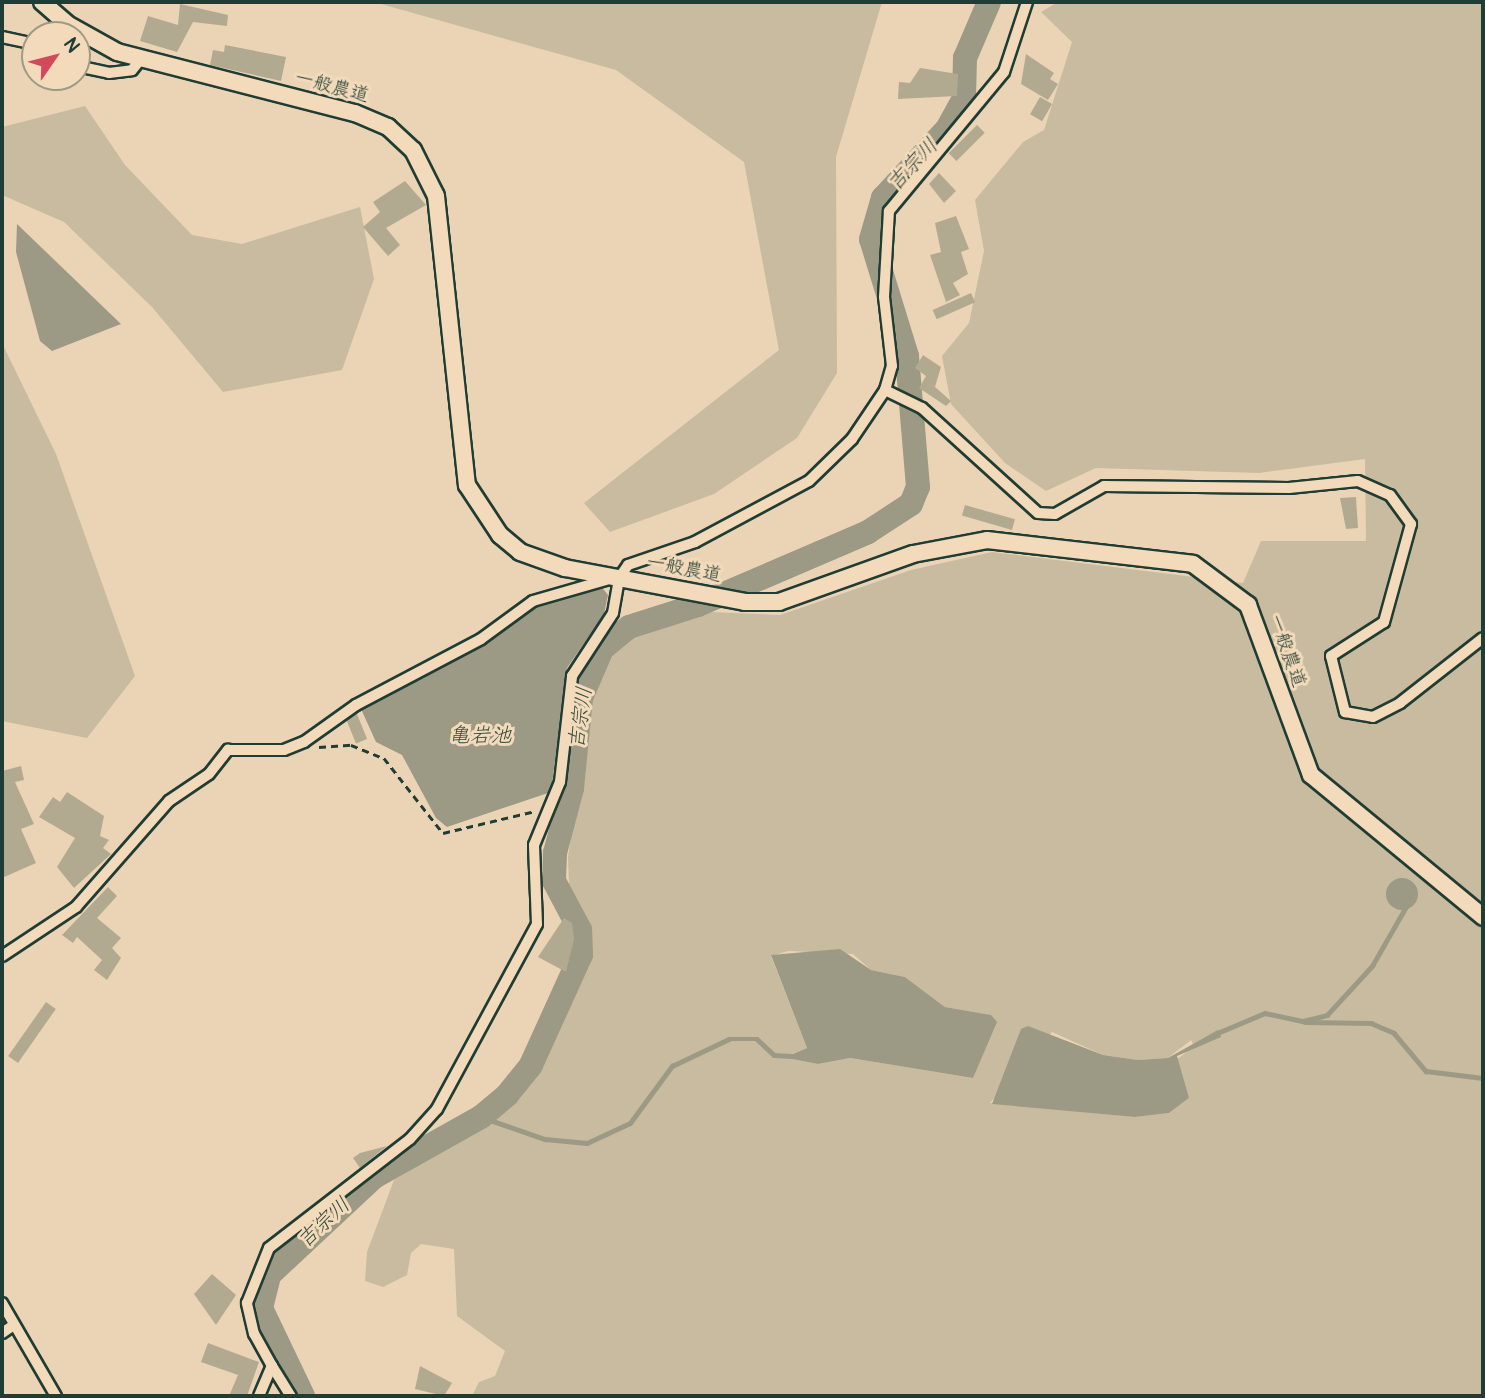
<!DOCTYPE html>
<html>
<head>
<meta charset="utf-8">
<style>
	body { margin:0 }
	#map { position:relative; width:1485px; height:1398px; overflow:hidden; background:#ebd4b5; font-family:Pangolin,"Klee One",sans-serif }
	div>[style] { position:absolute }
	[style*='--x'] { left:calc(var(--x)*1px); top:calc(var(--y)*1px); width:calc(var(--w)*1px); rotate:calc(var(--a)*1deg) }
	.green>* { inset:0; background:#c9bb9f }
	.water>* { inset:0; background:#9c9a84 }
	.round { border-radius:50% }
	.stream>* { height:4.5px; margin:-2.25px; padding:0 2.25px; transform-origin:2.25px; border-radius:2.25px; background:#9c9a84 }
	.river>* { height:24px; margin:-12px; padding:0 12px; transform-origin:12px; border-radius:12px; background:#9c9a84 }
	.building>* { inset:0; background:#b2aa90; transform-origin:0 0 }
	.path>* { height:2.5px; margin-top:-1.25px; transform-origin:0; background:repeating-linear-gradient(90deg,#1f3d34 0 7px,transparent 0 12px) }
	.roads { filter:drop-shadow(2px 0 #1f3d34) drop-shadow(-2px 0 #1f3d34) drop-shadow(0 2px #1f3d34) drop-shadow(0 -2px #1f3d34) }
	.street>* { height:10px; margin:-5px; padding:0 5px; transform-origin:5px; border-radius:5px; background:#f3daba }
	.secondary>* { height:16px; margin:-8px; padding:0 8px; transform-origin:8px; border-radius:8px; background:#f3daba }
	span { translate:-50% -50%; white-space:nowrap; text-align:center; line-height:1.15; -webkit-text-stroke:6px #f3daba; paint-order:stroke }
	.street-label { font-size:19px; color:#1f3d34 }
	.water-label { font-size:21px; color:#324b40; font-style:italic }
	.frame { position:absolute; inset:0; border:4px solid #1f3d34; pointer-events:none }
	.north { position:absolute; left:21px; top:21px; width:70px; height:70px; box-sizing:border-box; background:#f3daba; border:2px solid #9e9b84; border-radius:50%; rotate:55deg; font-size:19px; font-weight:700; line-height:28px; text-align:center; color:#1f3d34 }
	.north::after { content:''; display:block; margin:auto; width:24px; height:32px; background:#d1495b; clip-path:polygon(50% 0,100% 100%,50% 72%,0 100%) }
</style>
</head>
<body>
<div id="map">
	<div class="green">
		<div style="clip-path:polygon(374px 2px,882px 2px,836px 157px,837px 373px,797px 438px,714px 494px,610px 532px,584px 503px,779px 350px,744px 162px,616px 70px)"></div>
		<div style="clip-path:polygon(evenodd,1058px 2px,1483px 2px,1483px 1396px,472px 1396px,479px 1382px,495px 1376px,505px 1351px,457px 1316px,454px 1249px,421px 1244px,411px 1253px,407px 1275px,383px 1287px,365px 1281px,367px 1252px,394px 1180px,496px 1114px,532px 1082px,592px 950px,589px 924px,569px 885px,568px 857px,595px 684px,611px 657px,635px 638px,711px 612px,780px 615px,911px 570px,992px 552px,1243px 583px,1261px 541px,1366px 541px,1365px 459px,1259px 473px,1096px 468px,1046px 491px,1005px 463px,951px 404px,942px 356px,969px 323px,984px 251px,975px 200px,1023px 142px,1044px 130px,1072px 42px,1041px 12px,1058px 2px,788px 951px,853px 954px,871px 970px,905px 977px,945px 1007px,990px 1015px,973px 1078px,850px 1058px,818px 1064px,792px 1059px,789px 1055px,807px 1048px,771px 956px,788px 951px,1058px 2px,1052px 1032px,1103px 1055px,1138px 1060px,1168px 1058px,1191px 1040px,1194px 1046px,1175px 1061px,1189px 1098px,1169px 1113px,1135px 1117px,990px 1103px,1052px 1032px)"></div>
		<div style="clip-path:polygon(85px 106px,125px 165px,192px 235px,242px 244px,360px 207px,374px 279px,342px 370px,223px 392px,152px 307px,64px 222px,2px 195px,2px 127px)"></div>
		<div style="clip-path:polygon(2px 343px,56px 454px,135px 676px,87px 738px,2px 721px)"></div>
	</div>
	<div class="water">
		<div style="clip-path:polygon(17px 224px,121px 324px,52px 351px,40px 341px,16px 252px)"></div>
		<div style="clip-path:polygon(600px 585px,608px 595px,604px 614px,567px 668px,551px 792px,447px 827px,436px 818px,402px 755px,376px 742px,361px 709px,538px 606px)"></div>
		<div class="round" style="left:1386px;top:878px;width:32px;height:32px"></div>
		<div style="clip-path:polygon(840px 949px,871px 970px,905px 977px,945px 1007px,991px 1015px,997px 1022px,973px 1078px,850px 1058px,818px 1064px,792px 1059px,788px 1056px,807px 1048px,771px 955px)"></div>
		<div style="clip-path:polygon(1028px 1026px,1103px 1055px,1138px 1060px,1168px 1058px,1218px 1030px,1221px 1037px,1177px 1056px,1189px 1098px,1169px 1113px,1135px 1117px,992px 1104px,1021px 1029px)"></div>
	</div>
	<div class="stream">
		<div style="--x:1305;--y:1022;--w:66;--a:0.9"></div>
		<div style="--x:1371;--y:1023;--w:25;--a:23"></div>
		<div style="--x:1394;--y:1033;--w:50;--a:49.9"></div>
		<div style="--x:1426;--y:1071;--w:57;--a:7"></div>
		<div style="--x:1215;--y:1034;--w:54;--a:-22.8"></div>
		<div style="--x:1265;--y:1013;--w:39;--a:12"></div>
		<div style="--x:1303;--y:1021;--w:25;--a:-14"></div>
		<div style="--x:1327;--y:1015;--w:67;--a:-47.4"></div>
		<div style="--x:1372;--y:966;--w:70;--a:-60.2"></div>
		<div style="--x:481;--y:1117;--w:68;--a:19"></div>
		<div style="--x:545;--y:1139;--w:42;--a:5.4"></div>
		<div style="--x:587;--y:1143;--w:47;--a:-24.9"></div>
		<div style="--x:630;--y:1123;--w:71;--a:-53.6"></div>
		<div style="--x:672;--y:1066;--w:63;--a:-25.3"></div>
		<div style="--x:729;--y:1039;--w:28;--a:0"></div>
		<div style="--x:757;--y:1039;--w:23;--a:43"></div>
		<div style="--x:774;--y:1055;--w:22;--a:3"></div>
	</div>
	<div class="river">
		<div style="--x:303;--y:1396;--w:98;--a:-115.5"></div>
		<div style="--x:261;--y:1308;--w:34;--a:-76"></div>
		<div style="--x:269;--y:1275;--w:144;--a:-43"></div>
		<div style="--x:374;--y:1177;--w:123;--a:-29.3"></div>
		<div style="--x:481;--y:1117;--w:34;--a:-40"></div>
		<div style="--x:507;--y:1095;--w:38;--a:-51"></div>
		<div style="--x:531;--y:1065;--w:121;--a:-65.6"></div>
		<div style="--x:581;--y:955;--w:25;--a:-92"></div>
		<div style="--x:580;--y:930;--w:55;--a:-118"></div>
		<div style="--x:554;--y:881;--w:28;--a:-88"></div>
		<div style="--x:555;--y:853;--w:67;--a:-75.3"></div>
		<div style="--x:572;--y:788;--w:90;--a:-84.3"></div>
		<div style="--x:581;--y:698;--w:53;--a:-66.8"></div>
		<div style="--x:602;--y:649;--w:35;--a:-39"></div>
		<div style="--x:629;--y:627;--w:72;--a:-17.7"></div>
		<div style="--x:698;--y:605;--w:185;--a:-23.2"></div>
		<div style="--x:868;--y:532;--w:51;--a:-33.1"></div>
		<div style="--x:911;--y:504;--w:18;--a:-68"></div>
		<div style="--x:918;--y:487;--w:131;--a:-94.8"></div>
		<div style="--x:907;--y:356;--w:122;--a:-107.1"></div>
		<div style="--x:871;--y:239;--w:43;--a:-73.7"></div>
		<div style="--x:883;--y:198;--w:94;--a:-47.2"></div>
		<div style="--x:947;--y:129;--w:35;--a:-61"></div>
		<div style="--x:964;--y:98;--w:40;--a:-88.6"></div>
		<div style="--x:965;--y:58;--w:61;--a:-66.8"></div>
	</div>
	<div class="building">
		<div style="clip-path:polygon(180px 4px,228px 15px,227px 26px,193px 22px,177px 52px,140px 41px,148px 16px,178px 25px)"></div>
		<div style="clip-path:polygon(225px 45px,286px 57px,281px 81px,210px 65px,213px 50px,224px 52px)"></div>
		<div style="clip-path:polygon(1026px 54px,1054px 73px,1050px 79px,1058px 84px,1048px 100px,1021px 84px)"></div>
		<div style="clip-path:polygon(920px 68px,958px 74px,957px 96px,898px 99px,899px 82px,910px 83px)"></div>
		<div style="left:1040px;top:97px;width:14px;height:20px;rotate:30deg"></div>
		<div style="left:977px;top:125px;width:11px;height:40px;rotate:45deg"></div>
		<div style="clip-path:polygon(939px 173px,956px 191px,944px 203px,929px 184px)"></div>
		<div style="clip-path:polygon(405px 181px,426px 205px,386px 228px,400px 245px,388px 256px,363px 227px,380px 212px,373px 202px)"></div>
		<div style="clip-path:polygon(956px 216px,969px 249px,961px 252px,968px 274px,953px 283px,960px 295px,946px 302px,930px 255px,941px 252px,935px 223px)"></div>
		<div style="left:971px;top:293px;width:10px;height:42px;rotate:66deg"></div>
		<div style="clip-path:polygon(923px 355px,941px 367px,935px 387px,951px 401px,946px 406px,919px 388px,926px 376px,915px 368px)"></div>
		<div style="clip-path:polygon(1356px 497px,1358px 528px,1346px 529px,1340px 498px)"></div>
		<div style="left:965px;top:505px;width:52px;height:11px;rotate:16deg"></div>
		<div style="left:357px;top:714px;width:27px;height:12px;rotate:68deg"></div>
		<div style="clip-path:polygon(21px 766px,24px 780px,15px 782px,34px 824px,21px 829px,36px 863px,2px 878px,2px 771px)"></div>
		<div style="clip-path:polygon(67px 792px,104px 816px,100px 836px,109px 840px,103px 848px,111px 854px,74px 888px,57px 867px,75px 838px,39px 817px,53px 797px,60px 802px)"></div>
		<div style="clip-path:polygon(108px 887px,117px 896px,97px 918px,121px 938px,112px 948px,121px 958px,107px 980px,94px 970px,102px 960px,77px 937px,73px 943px,62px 935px)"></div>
		<div style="clip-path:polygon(564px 918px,572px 923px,574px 939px,566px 972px,538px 957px)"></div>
		<div style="left:46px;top:1002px;width:12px;height:66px;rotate:35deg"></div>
		<div style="clip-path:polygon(387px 1146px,360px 1168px,353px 1158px,360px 1153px)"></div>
		<div style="clip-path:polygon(212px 1274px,236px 1295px,216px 1325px,194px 1294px)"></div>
		<div style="clip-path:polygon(208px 1343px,259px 1362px,247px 1396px,229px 1396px,238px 1375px,201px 1362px)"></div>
		<div style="clip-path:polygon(420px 1366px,452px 1383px,444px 1396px,415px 1389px)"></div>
	</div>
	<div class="path">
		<div style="--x:319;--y:747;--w:32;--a:-4"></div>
		<div style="--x:351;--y:745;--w:35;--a:22"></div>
		<div style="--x:384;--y:758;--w:95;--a:51.8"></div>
		<div style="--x:443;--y:833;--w:95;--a:-13.4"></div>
	</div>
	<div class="roads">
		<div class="street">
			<div style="--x:2;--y:37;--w:34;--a:12"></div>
			<div style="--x:77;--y:66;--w:33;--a:12"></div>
			<div style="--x:109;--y:73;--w:23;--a:-7"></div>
			<div style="--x:132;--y:70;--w:14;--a:-51"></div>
			<div style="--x:885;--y:390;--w:41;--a:25.9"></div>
			<div style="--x:922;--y:408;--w:156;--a:42.2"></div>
			<div style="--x:1038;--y:513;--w:17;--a:3"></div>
			<div style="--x:1055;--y:514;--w:56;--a:-29.7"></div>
			<div style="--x:1104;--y:486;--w:185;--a:0.6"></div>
			<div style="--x:1289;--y:488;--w:69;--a:-5.8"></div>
			<div style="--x:1358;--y:481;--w:35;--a:24"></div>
			<div style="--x:1390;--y:495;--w:36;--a:54"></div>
			<div style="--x:1411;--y:524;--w:102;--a:105.4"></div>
			<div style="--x:1384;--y:622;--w:63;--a:147.3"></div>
			<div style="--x:1331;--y:656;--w:58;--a:76"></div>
			<div style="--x:1345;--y:712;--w:28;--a:10"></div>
			<div style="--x:1373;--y:717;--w:30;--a:-27"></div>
			<div style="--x:1400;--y:703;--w:105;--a:-38.1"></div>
			<div style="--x:2;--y:956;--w:89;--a:-33.5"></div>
			<div style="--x:76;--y:907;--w:141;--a:-48.7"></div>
			<div style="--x:169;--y:801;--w:48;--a:-34"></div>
			<div style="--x:209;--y:774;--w:31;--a:-52"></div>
			<div style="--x:228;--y:750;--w:56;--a:0"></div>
			<div style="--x:284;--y:750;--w:22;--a:-22"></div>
			<div style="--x:304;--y:742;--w:64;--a:-35.4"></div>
			<div style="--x:356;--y:705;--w:141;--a:-27.8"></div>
			<div style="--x:481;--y:639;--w:64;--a:-36.2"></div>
			<div style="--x:533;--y:601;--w:76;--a:-16"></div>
			<div style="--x:2;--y:1303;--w:108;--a:59.9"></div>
			<div style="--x:2;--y:1333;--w:14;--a:-34"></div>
			<div style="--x:272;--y:1366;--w:36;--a:58"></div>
			<div style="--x:259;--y:1396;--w:33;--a:-67"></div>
			<div style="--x:272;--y:1366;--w:37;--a:-119"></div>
			<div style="--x:254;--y:1334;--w:32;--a:-103"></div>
			<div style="--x:247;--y:1303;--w:59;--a:-68.2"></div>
			<div style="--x:269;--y:1248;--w:178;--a:-37.7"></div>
			<div style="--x:410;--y:1139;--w:40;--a:-48"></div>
			<div style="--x:437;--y:1109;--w:210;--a:-61.6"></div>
			<div style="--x:537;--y:924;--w:79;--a:-92.2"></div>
			<div style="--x:534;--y:845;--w:68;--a:-67.6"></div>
			<div style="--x:560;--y:782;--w:107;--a:-83.5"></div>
			<div style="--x:572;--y:676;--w:75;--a:-56.9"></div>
			<div style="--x:613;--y:613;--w:36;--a:-80"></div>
			<div style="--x:619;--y:578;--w:16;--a:-55"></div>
			<div style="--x:628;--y:565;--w:71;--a:-18.9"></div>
			<div style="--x:695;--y:542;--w:129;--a:-28.2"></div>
			<div style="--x:809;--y:481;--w:60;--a:-44.3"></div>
			<div style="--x:852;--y:439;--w:59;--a:-56"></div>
			<div style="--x:885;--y:390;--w:25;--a:-74"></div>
			<div style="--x:892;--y:366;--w:69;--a:-96.6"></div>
			<div style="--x:884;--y:297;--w:86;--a:-86.7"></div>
			<div style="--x:889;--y:211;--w:180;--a:-50.4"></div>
			<div style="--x:1004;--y:72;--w:74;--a:-71.8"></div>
		</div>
		<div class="secondary">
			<div style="--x:42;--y:2;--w:33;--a:41"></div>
			<div style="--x:67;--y:24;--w:57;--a:29.2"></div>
			<div style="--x:117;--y:52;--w:246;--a:14.4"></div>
			<div style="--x:355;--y:113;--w:36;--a:23"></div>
			<div style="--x:388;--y:127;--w:34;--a:43"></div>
			<div style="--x:413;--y:150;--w:51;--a:63.4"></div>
			<div style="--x:436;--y:196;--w:291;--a:83.9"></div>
			<div style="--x:467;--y:485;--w:60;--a:56.6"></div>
			<div style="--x:500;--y:535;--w:26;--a:40"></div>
			<div style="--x:520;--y:552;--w:48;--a:19.6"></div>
			<div style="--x:565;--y:568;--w:183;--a:10.7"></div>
			<div style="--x:745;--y:602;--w:34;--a:0"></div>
			<div style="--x:779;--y:602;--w:142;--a:-19.7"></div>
			<div style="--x:913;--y:554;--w:75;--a:-10.7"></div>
			<div style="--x:987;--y:540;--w:207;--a:6.6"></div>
			<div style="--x:1193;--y:564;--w:69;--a:36.7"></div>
			<div style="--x:1248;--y:605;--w:181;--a:69.7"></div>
			<div style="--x:1311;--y:775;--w:223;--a:39.5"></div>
		</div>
	</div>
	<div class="street-label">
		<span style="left:332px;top:87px;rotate:15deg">一般農道</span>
		<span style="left:684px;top:569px;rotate:11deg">一般農道</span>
		<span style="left:1287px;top:651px;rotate:71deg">一般農道</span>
	</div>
	<div class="water-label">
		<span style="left:913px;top:165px;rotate:-47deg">吉宗川</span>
		<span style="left:581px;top:718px;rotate:-82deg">吉宗川</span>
		<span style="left:480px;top:736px">亀岩池</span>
		<span style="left:324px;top:1223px;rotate:-43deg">吉宗川</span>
	</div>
	<div class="frame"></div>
	<div class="north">N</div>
</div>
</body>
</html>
